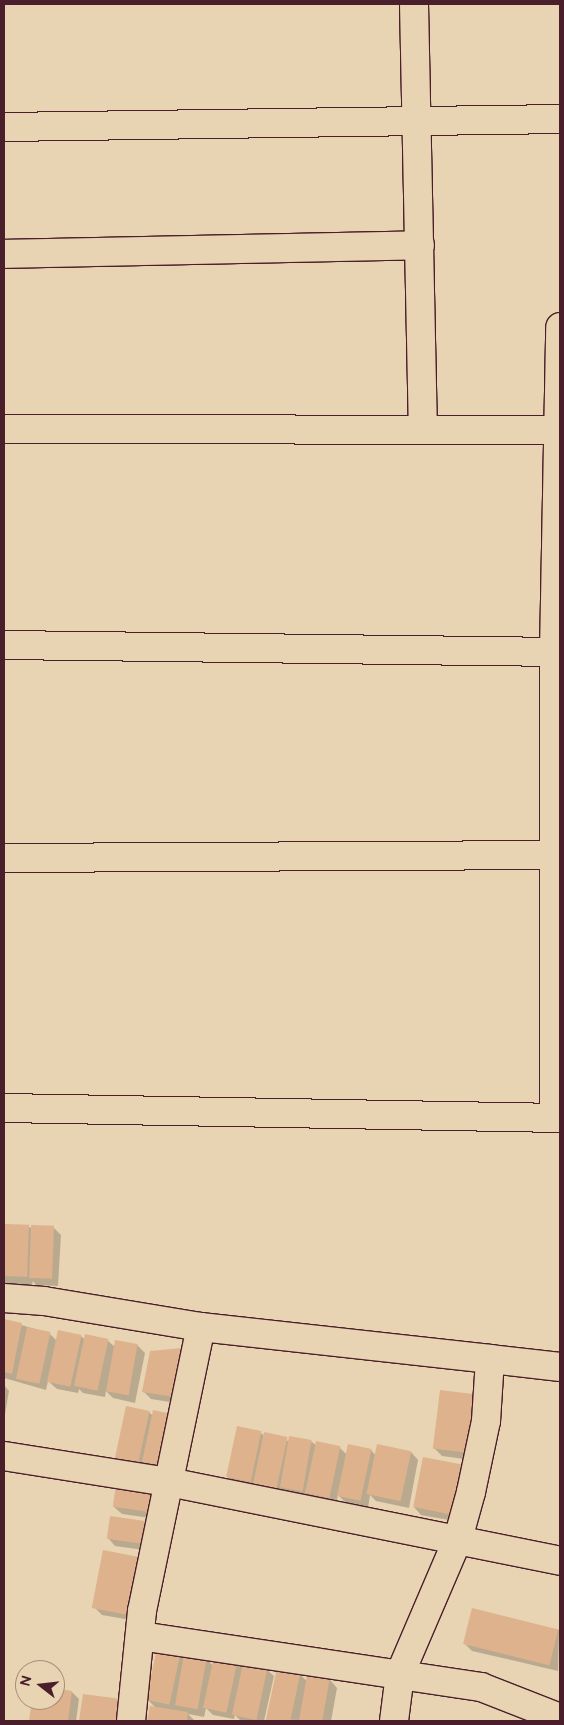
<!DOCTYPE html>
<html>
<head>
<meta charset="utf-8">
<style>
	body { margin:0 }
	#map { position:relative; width:564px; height:1725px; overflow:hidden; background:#e8d4b2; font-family:"Balsamiq Sans",sans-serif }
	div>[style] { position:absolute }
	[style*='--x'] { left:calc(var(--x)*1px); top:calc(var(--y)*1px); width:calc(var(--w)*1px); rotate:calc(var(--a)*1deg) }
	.shadow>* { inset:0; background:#0003 }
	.building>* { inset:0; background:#ddb28d; transform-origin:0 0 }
	.roads { filter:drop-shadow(1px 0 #4a1f2b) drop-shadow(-1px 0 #4a1f2b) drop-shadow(0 1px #4a1f2b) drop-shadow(0 -1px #4a1f2b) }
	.street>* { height:28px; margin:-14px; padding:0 14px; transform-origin:14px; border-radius:14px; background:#e8d4b2 }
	span { translate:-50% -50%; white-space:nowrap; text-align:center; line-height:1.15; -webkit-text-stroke:4px #e8d4b2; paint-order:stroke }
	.frame { position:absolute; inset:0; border:5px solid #4a1f2b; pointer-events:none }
	.north { position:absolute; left:15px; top:1660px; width:50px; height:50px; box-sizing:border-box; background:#e8d4b2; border:1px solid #a98c7c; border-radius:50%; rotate:286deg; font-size:14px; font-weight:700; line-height:20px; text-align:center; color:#4a1f2b }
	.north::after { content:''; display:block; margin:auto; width:18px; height:22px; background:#4a1f2b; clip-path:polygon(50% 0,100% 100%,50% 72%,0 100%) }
</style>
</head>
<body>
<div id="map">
	<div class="shadow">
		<div style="clip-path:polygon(4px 1226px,28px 1226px,32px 1229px,32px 1226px,54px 1228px,61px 1235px,58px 1286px,36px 1285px,33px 1281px,32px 1285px,4px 1285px)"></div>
		<div style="clip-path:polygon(4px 1320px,49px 1333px,57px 1341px,59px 1332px,81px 1336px,85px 1340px,107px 1340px,115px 1347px,137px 1345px,145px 1353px,135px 1403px,113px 1398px,106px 1391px,105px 1397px,83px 1393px,79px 1389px,78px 1393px,57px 1389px,48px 1381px,46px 1390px,4px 1378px)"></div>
		<div style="clip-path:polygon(181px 1349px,189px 1357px,182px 1404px,151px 1399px,144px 1392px)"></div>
		<div style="clip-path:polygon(4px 1385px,9px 1391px,4px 1420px)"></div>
		<div style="clip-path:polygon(486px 1404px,479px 1461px,442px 1456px,434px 1448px)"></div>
		<div style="clip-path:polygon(149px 1412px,153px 1416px,173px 1474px,124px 1465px,117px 1457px)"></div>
		<div style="clip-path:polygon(260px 1432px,264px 1436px,289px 1441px,312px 1442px,317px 1446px,339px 1447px,347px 1455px,371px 1450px,376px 1456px,411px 1452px,418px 1460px,409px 1508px,376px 1501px,370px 1495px,368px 1508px,346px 1503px,338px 1495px,336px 1504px,315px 1500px,310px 1495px,309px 1499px,236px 1485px,228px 1477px)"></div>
		<div style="clip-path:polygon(470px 1474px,460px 1522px,421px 1515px,414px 1507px)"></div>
		<div style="clip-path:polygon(153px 1490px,157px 1519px,122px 1514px,114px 1507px)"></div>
		<div style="clip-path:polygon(111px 1517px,151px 1551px,115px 1546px,108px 1538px)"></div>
		<div style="clip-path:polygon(104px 1552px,142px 1622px,102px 1615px,94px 1607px)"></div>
		<div style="clip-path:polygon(559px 1630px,558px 1671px,472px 1651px,465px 1644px)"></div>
		<div style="clip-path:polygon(179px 1654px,184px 1659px,207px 1659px,213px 1666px,237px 1662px,243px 1668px,266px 1669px,274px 1676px,264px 1721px,241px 1721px,235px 1715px,234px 1719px,213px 1715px,206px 1708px,204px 1717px,188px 1714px,195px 1721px,148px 1721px,151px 1707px,156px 1708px,148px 1700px)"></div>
		<div style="clip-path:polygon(299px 1674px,307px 1681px,308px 1676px,330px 1680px,337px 1688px,331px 1721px,268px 1719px)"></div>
		<div style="clip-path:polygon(55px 1690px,72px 1692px,79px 1699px,76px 1721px,31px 1721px,33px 1700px,55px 1700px)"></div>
	</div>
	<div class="building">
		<div style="left:5px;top:1224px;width:24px;height:52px;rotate:2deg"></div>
		<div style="left:31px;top:1225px;width:23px;height:53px;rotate:2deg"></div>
		<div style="clip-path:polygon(4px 1319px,22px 1323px,12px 1374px,4px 1372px)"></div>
		<div style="left:27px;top:1327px;width:24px;height:53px;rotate:12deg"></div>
		<div style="left:58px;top:1330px;width:24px;height:53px;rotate:12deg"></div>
		<div style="left:85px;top:1334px;width:24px;height:53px;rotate:12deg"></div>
		<div style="left:115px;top:1340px;width:23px;height:52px;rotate:10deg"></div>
		<div style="clip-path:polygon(182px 1348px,175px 1397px,142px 1392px,150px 1351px)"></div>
		<div style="left:440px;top:1390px;width:39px;height:59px;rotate:7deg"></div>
		<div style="left:126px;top:1406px;width:24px;height:53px;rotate:12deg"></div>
		<div style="left:153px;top:1410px;width:24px;height:53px;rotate:12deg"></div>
		<div style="left:237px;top:1426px;width:25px;height:52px;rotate:12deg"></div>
		<div style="left:264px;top:1432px;width:24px;height:53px;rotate:12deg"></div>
		<div style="left:289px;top:1436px;width:23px;height:52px;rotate:10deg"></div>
		<div style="left:316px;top:1441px;width:25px;height:53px;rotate:12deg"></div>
		<div style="left:348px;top:1444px;width:24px;height:53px;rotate:12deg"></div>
		<div style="left:377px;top:1444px;width:35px;height:51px;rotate:12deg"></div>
		<div style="left:423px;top:1457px;width:41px;height:51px;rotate:11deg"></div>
		<div style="left:116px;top:1484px;width:37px;height:23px;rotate:8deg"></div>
		<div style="left:110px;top:1516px;width:37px;height:23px;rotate:8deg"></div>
		<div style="left:103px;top:1550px;width:42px;height:59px;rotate:11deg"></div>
		<div style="left:472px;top:1608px;width:89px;height:37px;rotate:14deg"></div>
		<div style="left:157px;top:1648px;width:24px;height:53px;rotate:12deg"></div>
		<div style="left:184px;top:1654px;width:23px;height:52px;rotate:10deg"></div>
		<div style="left:214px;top:1656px;width:24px;height:53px;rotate:12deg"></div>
		<div style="left:243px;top:1663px;width:25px;height:53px;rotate:12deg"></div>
		<div style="left:277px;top:1668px;width:24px;height:53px;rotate:12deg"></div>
		<div style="left:307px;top:1675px;width:23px;height:47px;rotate:10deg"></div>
		<div style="clip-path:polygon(55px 1688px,72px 1691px,68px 1721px,29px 1721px,32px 1700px,55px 1700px)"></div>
		<div style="clip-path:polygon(83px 1694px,121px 1699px,118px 1721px,79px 1721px)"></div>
		<div style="clip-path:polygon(150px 1706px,188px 1712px,187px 1721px,147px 1721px)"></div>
	</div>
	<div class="roads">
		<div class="street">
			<div style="--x:414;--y:4;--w:425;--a:88.8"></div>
			<div style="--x:4;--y:127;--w:556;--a:-0.82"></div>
			<div style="--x:4;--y:254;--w:416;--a:-1.2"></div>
			<div style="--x:4;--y:429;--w:555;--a:0.1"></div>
			<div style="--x:4;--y:645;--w:556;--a:0.72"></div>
			<div style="--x:4;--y:858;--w:551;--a:-0.31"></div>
			<div style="--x:4;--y:1108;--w:556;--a:1.03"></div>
			<div style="--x:554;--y:1117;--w:465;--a:-90"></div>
			<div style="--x:554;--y:652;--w:325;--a:-88.9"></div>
			<div style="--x:4;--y:1298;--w:40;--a:4.3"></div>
			<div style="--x:44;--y:1301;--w:159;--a:9.4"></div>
			<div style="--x:201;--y:1327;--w:291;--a:6.3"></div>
			<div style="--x:4;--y:1456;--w:167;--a:9"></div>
			<div style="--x:169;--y:1482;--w:399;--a:11.4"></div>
			<div style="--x:140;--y:1636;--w:345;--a:8.5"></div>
			<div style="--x:481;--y:1687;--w:85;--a:21.4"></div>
			<div style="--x:131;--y:1721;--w:111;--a:-84.3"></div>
			<div style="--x:142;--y:1611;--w:290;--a:-78.3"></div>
			<div style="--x:394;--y:1721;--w:47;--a:-82.7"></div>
			<div style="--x:400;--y:1674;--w:147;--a:-66.8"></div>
			<div style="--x:458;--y:1539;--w:49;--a:-74.5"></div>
			<div style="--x:471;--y:1492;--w:73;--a:-78.1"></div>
			<div style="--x:486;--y:1421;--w:62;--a:-86.3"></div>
			<div style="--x:490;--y:1359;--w:70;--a:6.5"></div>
		</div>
	</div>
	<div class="frame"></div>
	<div class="north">N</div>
</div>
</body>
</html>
